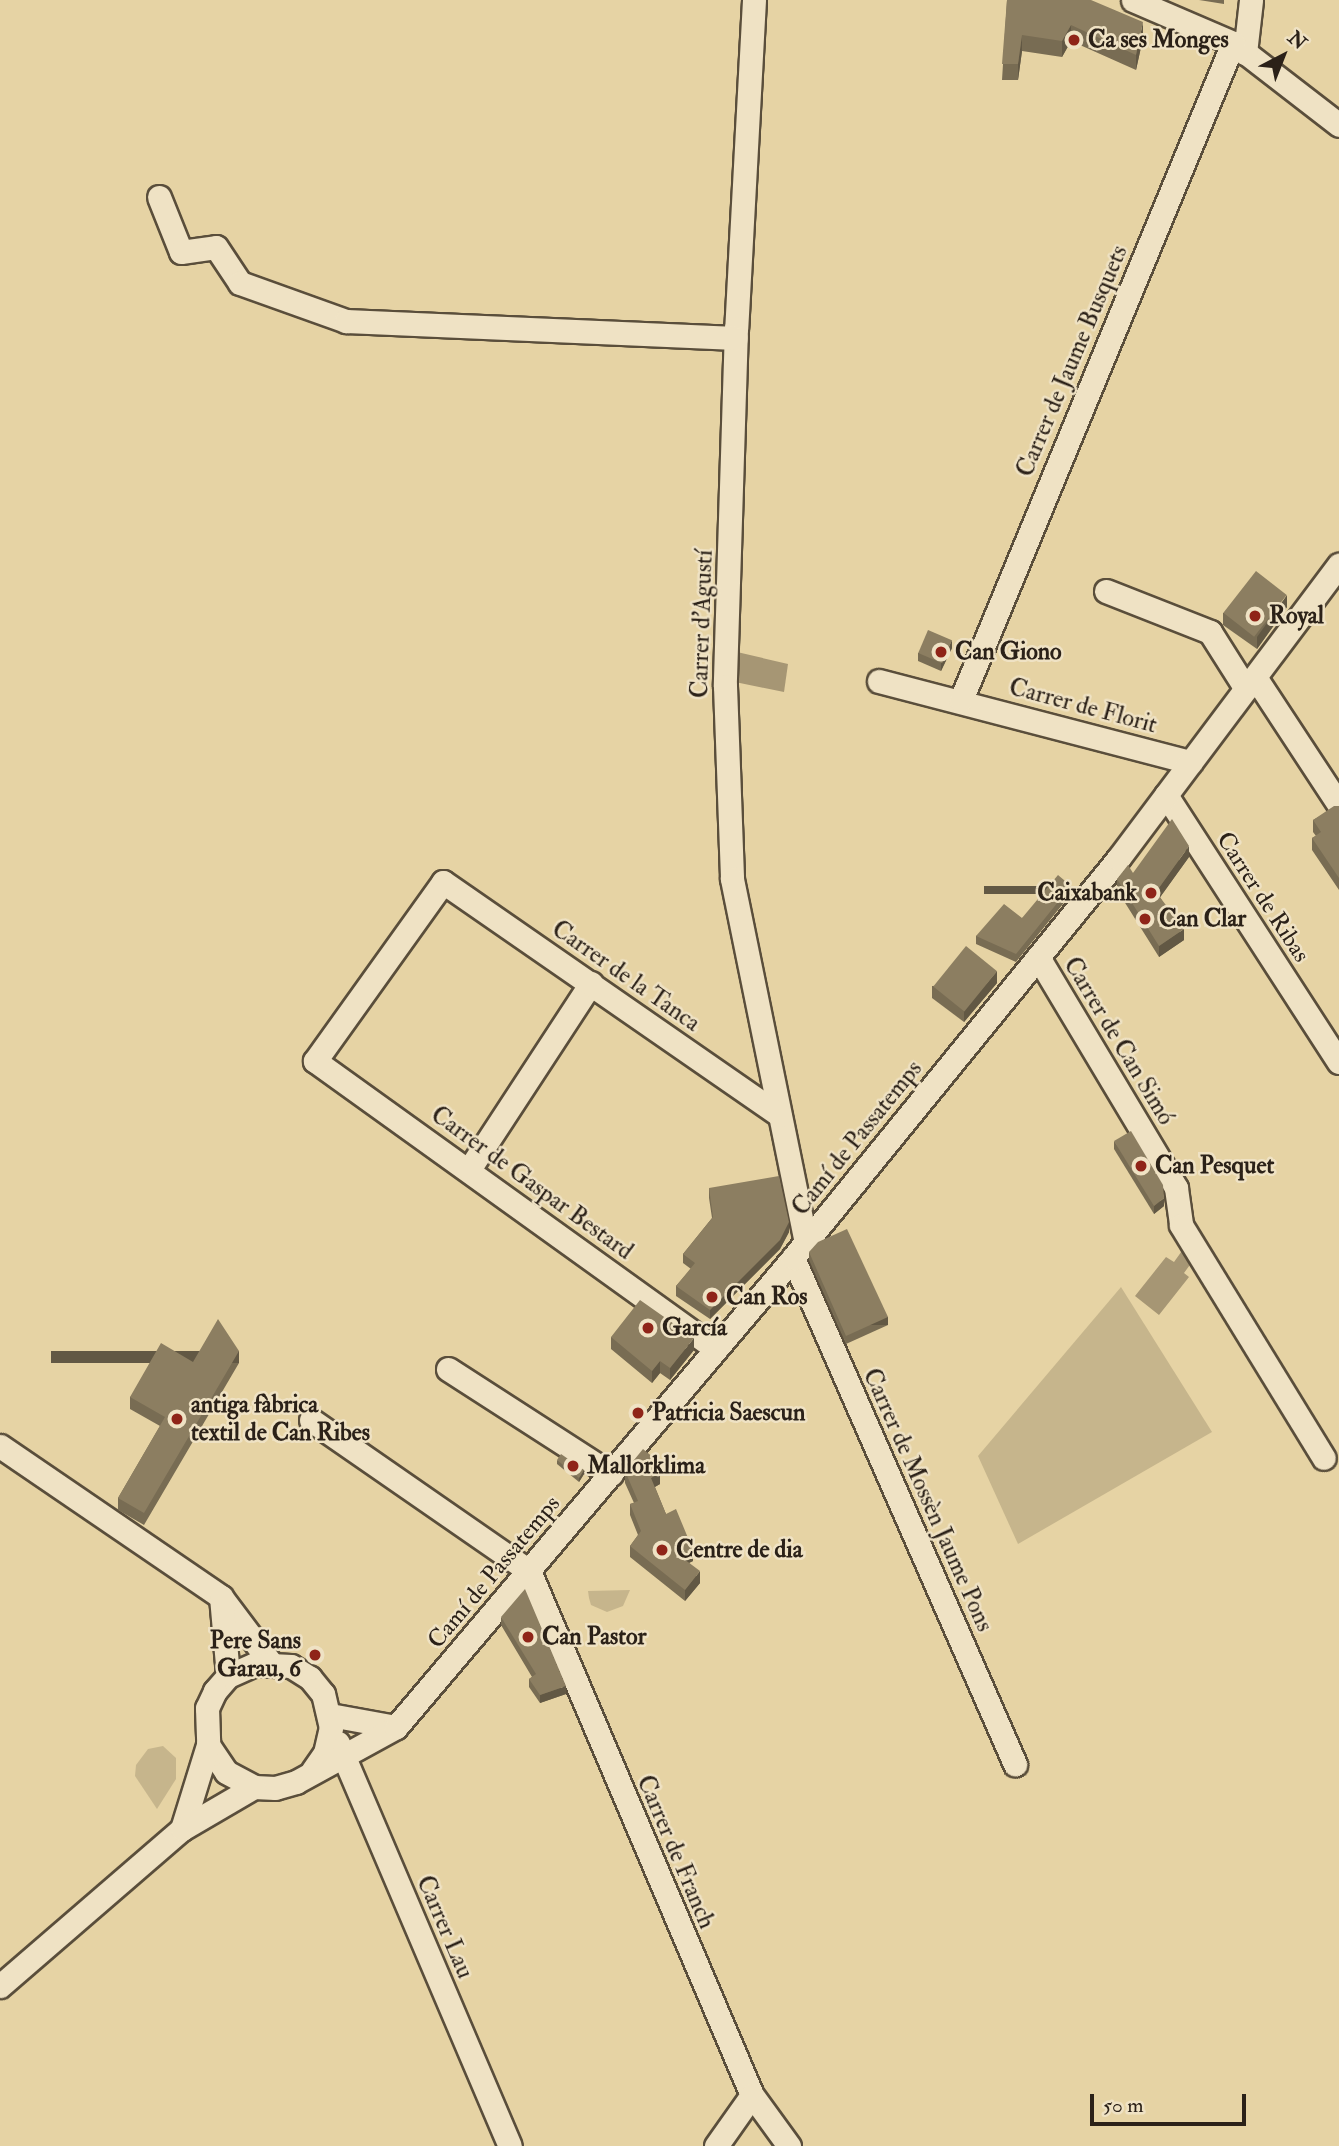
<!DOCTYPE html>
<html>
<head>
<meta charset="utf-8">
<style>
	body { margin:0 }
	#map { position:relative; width:1339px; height:2146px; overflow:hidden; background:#e6d3a4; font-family:"IM FELL Double Pica",serif }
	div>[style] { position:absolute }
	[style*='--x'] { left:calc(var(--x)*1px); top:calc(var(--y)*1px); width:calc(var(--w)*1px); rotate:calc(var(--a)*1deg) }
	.green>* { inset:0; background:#c6b58c }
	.water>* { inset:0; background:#a69674 }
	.roads { filter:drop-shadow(2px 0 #5a4e3b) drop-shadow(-2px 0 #5a4e3b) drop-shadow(0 2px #5a4e3b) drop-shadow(0 -2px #5a4e3b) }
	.minor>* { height:23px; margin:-11.5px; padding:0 11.5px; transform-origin:11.5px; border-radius:11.5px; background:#efe2c4 }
	.wall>* { inset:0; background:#786c53 }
	.shaded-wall>* { inset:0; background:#625844; transform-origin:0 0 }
	.building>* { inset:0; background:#8c7e61; transform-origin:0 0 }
	.dots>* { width:19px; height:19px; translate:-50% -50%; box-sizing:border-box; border:4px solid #efe2c4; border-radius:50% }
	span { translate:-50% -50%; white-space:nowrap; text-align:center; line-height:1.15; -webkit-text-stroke:5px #efe2c4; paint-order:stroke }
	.poi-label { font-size:24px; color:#2b2118; font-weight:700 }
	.left { translate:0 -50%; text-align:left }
	.right { translate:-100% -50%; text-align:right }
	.street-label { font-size:24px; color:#2b2118 }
	.north { position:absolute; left:1248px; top:21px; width:70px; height:70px; -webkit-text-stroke:5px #efe2c4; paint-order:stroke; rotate:42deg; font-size:19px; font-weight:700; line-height:28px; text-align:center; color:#2b2118 }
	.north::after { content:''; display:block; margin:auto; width:24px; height:32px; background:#2b2118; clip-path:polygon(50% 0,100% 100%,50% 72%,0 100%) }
	.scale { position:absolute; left:1090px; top:2094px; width:156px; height:32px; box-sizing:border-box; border:4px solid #2b2118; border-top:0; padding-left:9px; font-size:21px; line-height:24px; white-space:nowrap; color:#2b2118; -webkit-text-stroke:5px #efe2c4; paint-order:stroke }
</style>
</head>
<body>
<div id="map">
	<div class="green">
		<div style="clip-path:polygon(1121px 1287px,1212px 1432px,1018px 1544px,978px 1456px)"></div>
		<div style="clip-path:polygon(630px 1590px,623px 1606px,607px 1612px,591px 1605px,589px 1598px,588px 1591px)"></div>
		<div style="clip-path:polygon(163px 1746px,176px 1758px,176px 1779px,157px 1809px,135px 1776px,136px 1765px,148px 1749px)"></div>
	</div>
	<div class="water">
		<div style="clip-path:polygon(737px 652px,788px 664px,784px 692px,735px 682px)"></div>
		<div style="clip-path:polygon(1184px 1248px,1192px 1262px,1184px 1273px,1189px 1277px,1159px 1315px,1135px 1296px,1166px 1257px,1174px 1262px)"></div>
	</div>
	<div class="roads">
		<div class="minor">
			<div style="--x:754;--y:0;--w:328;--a:93.1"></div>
			<div style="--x:736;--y:328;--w:358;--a:91.8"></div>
			<div style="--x:725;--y:686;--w:193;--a:87.9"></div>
			<div style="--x:732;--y:879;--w:370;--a:78.5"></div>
			<div style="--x:1133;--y:0;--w:109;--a:23.3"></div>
			<div style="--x:1233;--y:43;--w:134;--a:37.7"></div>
			<div style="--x:1245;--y:53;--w:53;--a:-83.5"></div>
			<div style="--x:159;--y:197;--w:59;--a:68.2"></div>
			<div style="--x:181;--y:252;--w:35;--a:-8"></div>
			<div style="--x:216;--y:247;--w:43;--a:56.3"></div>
			<div style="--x:240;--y:283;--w:113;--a:19.7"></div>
			<div style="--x:346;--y:321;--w:390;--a:2.5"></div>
			<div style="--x:1106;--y:591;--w:112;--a:21.5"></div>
			<div style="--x:1210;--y:632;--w:67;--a:57.7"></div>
			<div style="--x:1255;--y:677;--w:153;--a:56.7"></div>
			<div style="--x:879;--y:681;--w:322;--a:14.6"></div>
			<div style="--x:961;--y:700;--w:711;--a:-67.51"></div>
			<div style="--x:1166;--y:795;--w:318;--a:57.1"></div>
			<div style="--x:1038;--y:957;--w:269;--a:59.1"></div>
			<div style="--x:1176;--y:1188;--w:37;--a:82"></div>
			<div style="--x:1181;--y:1225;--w:273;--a:58.5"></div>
			<div style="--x:470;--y:1168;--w:221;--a:-56.8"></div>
			<div style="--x:793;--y:1258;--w:553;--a:66.31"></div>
			<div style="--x:716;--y:1349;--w:494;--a:-144.3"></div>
			<div style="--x:315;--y:1061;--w:220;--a:-54.4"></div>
			<div style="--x:443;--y:882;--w:409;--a:34.7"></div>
			<div style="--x:448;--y:1369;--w:194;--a:32.8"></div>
			<div style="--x:311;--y:1420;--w:265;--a:34.7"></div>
			<div style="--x:529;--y:1571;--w:569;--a:66.95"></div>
			<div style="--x:752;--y:2095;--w:63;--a:54"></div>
			<div style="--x:0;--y:1446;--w:268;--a:34.3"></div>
			<div style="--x:221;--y:1597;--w:81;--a:53"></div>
			<div style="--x:221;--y:1597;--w:79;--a:84.9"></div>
			<div style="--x:330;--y:1715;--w:67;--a:10.3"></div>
			<div style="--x:338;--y:1743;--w:438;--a:66.9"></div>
			<div style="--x:313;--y:1770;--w:21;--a:-55"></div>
			<div style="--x:325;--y:1753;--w:26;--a:-77"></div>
			<div style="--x:331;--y:1728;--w:35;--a:-103"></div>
			<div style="--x:323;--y:1694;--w:21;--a:-129"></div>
			<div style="--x:310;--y:1678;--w:22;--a:-148"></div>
			<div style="--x:291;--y:1666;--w:36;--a:-177"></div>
			<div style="--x:255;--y:1664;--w:30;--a:156"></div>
			<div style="--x:228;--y:1676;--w:20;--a:131"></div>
			<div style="--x:215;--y:1691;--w:19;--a:115"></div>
			<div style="--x:207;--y:1708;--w:37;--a:88"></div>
			<div style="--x:208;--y:1745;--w:32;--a:56"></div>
			<div style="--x:226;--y:1772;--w:32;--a:28"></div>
			<div style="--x:254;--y:1787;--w:21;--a:3"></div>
			<div style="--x:275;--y:1788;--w:22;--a:-16"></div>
			<div style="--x:296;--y:1782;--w:114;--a:-28.8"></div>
			<div style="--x:396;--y:1727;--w:614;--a:-49.75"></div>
			<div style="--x:793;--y:1258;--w:515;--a:-50.84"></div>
			<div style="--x:1118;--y:859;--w:368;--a:-53.1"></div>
			<div style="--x:182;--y:1829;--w:88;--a:-72.8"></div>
			<div style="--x:0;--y:1986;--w:240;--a:-40.8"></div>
			<div style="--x:182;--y:1829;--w:83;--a:-30.3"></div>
			<div style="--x:716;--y:2146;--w:62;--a:-54.8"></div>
		</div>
	</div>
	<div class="wall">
		<div style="clip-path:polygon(1007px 0,1143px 38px,1136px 70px,1071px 41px,1062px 57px,1022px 51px,1018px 80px,1002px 80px)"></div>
		<div style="clip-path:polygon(1199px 0,1224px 0,1224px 4px)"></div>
		<div style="clip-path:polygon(1287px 607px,1257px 649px,1223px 625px,1223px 613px)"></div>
		<div style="clip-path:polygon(952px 648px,941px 671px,918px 661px,918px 653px)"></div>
		<div style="clip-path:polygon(1339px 806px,1339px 890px,1312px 850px,1312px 838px,1316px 836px,1313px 832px,1313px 820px)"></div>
		<div style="clip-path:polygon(1189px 857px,1160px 897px,1184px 940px,1159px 957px,1117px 890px,1117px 879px,1133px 873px)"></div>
		<div style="clip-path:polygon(1071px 894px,1016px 962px,976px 944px,976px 936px,1022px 918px)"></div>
		<div style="clip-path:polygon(997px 983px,964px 1022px,932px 998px,932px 986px)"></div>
		<div style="clip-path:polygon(1114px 1141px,1164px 1206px,1154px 1214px,1114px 1149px)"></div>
		<div style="clip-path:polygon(709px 1188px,789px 1232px,780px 1249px,710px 1319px,676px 1296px,676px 1286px,691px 1269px,683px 1263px,683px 1254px,712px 1218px,709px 1198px)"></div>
		<div style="clip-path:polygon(809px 1252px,888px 1325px,846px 1344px,809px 1260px)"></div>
		<div style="clip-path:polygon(611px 1337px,694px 1350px,670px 1380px,660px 1373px,652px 1383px,611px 1349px)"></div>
		<div style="clip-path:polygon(193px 1362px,239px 1363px,144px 1525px,118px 1510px,118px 1498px,160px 1426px,130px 1409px,130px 1397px)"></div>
		<div style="clip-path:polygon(557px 1460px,584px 1474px,579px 1482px,557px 1464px)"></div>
		<div style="clip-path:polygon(660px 1463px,660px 1484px,655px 1487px,666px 1514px,693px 1561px,689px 1563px,700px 1583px,685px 1601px,630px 1557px,630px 1546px,638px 1535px,630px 1515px,630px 1504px,634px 1503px,625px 1483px,625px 1471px)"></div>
		<div style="clip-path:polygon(501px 1617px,566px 1694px,540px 1703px,529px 1687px,529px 1679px,532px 1677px,501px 1625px)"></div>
	</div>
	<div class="shaded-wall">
		<div style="clip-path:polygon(1143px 22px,1143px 38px,1136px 70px,1136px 55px)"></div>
		<div style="clip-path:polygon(1071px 25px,1071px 41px,1062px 57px,1062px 41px)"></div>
		<div style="clip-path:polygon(1022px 35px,1022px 51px,1018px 80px,1018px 64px)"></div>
		<div style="clip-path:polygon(1287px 595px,1287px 607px,1257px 649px,1257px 637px)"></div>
		<div style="clip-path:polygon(952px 640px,952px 648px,941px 671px,941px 663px)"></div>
		<div style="clip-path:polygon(1189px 846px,1189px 857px,1156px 903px,1156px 892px)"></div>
		<div style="left:1071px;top:886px;width:8px;height:87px;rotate:90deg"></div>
		<div style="clip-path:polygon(1184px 929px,1184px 940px,1159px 957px,1159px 946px)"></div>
		<div style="clip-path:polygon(997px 971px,997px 983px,964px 1022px,964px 1010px)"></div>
		<div style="clip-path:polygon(1164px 1198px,1164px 1206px,1154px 1214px,1154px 1206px)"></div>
		<div style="clip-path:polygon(789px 1222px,789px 1232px,780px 1249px,710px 1319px,710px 1310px)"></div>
		<div style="left:888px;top:1317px;width:8px;height:46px;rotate:90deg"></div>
		<div style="clip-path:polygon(694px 1338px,694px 1350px,670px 1380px,670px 1368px)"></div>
		<div style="left:239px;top:1351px;width:12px;height:188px;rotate:90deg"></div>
		<div style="clip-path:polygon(660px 1361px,660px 1373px,652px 1383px,652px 1371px)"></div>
		<div style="clip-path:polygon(584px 1470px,584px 1474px,579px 1482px,579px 1478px)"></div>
		<div style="clip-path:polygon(660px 1473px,660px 1484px,651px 1489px,651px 1478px)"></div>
		<div style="clip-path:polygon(693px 1550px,693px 1561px,680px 1567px,680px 1556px)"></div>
		<div style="clip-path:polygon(700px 1571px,700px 1583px,685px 1601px,685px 1590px)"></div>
		<div style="clip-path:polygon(566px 1686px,566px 1694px,540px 1703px,540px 1695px)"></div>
	</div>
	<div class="building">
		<div style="clip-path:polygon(1007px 0,1091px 0,1143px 22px,1136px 55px,1071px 25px,1062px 41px,1022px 35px,1018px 64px,1002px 64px)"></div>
		<div style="left:1256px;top:571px;width:39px;height:53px;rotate:38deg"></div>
		<div style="left:928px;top:630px;width:26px;height:25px;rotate:23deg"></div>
		<div style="clip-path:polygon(1334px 806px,1339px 806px,1339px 878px,1312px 838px,1321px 832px,1313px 820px)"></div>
		<div style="clip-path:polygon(1172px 819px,1189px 846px,1156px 892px,1184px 929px,1159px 946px,1117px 879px,1128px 865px,1133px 873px)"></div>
		<div style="clip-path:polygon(1058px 875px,1071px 886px,1016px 954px,976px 936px,1004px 904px,1022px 918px)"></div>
		<div style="left:966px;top:946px;width:40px;height:52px;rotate:39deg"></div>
		<div style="clip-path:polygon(1131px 1131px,1163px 1185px,1164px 1198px,1154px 1206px,1114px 1141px)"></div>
		<div style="clip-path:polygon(779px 1176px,789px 1222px,780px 1240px,710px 1310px,676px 1286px,695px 1263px,683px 1254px,713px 1217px,709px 1188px)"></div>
		<div style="clip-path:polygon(847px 1229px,888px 1317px,846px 1336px,809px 1252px,818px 1242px)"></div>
		<div style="clip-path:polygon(640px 1300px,694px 1338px,670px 1368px,660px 1361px,652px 1371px,611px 1337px)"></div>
		<div style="clip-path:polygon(218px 1319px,239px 1351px,144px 1513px,118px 1498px,165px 1417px,130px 1397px,161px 1343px,193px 1362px)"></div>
		<div style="clip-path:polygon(643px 1449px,660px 1463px,660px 1473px,651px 1478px,666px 1514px,676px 1509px,693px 1550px,680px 1556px,700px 1571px,685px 1590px,630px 1546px,641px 1531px,630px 1504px,638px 1501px,625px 1471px)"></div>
		<div style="clip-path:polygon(561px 1454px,584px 1470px,579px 1478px,557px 1460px)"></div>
		<div style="clip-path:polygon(525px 1589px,566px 1686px,540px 1695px,529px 1679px,536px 1674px,501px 1617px)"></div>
	</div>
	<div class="dots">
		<div style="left:1074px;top:40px;background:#8f2418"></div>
		<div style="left:1255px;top:616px;background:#8f2418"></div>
		<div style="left:941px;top:652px;background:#8f2418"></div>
		<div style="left:1151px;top:893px;background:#8f2418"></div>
		<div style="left:1145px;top:919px;background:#8f2418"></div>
		<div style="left:1141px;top:1166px;background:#8f2418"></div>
		<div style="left:712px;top:1297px;background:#8f2418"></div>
		<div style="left:648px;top:1328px;background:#8f2418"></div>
		<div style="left:638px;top:1413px;background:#8f2418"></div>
		<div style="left:177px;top:1419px;background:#8f2418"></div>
		<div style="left:573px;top:1466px;background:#8f2418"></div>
		<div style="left:662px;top:1550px;background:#8f2418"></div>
		<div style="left:528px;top:1637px;background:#8f2418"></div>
		<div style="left:315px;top:1655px;background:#8f2418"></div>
	</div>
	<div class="poi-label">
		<span class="left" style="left:1088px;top:40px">Ca ses Monges</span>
		<span class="left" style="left:1269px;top:616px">Royal</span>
		<span class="left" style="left:955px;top:652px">Can Giono</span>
		<span class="right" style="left:1137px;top:893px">Caixabank</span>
		<span class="left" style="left:1159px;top:919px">Can Clar</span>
		<span class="left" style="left:1155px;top:1166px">Can Pesquet</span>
		<span class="left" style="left:726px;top:1297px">Can Ros</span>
		<span class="left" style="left:662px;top:1328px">García</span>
		<span class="left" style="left:191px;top:1419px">antiga fàbrica<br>textil de Can Ribes</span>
		<span class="left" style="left:652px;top:1413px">Patricia Saescun</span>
		<span class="left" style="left:587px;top:1466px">Mallorklima</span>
		<span class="left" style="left:676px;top:1550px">Centre de dia</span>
		<span class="left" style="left:542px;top:1637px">Can Pastor</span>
		<span class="right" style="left:301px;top:1655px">Pere Sans<br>Garau, 6</span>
	</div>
	<div class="street-label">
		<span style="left:1072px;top:361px;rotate:-67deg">Carrer de Jaume Busquets</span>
		<span style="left:702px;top:624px;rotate:-88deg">Carrer d'Agustí</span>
		<span style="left:1083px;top:706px;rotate:15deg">Carrer de Florit</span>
		<span style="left:1263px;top:897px;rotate:57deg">Carrer de Ribas</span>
		<span style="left:626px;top:976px;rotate:35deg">Carrer de la Tanca</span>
		<span style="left:1119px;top:1041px;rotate:59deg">Carrer de Can Simó</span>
		<span style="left:857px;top:1138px;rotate:-51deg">Camí de Passatemps</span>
		<span style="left:532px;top:1183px;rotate:36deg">Carrer de Gaspar Bestard</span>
		<span style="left:928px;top:1500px;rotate:66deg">Carrer de Mossèn Jaume Pons</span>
		<span style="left:494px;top:1572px;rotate:-50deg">Camí de Passatemps</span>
		<span style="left:676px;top:1852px;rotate:67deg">Carrer de Franch</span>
		<span style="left:445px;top:1927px;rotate:67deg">Carrer Lau</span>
	</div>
	<div class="north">N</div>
	<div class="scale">50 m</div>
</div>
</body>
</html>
